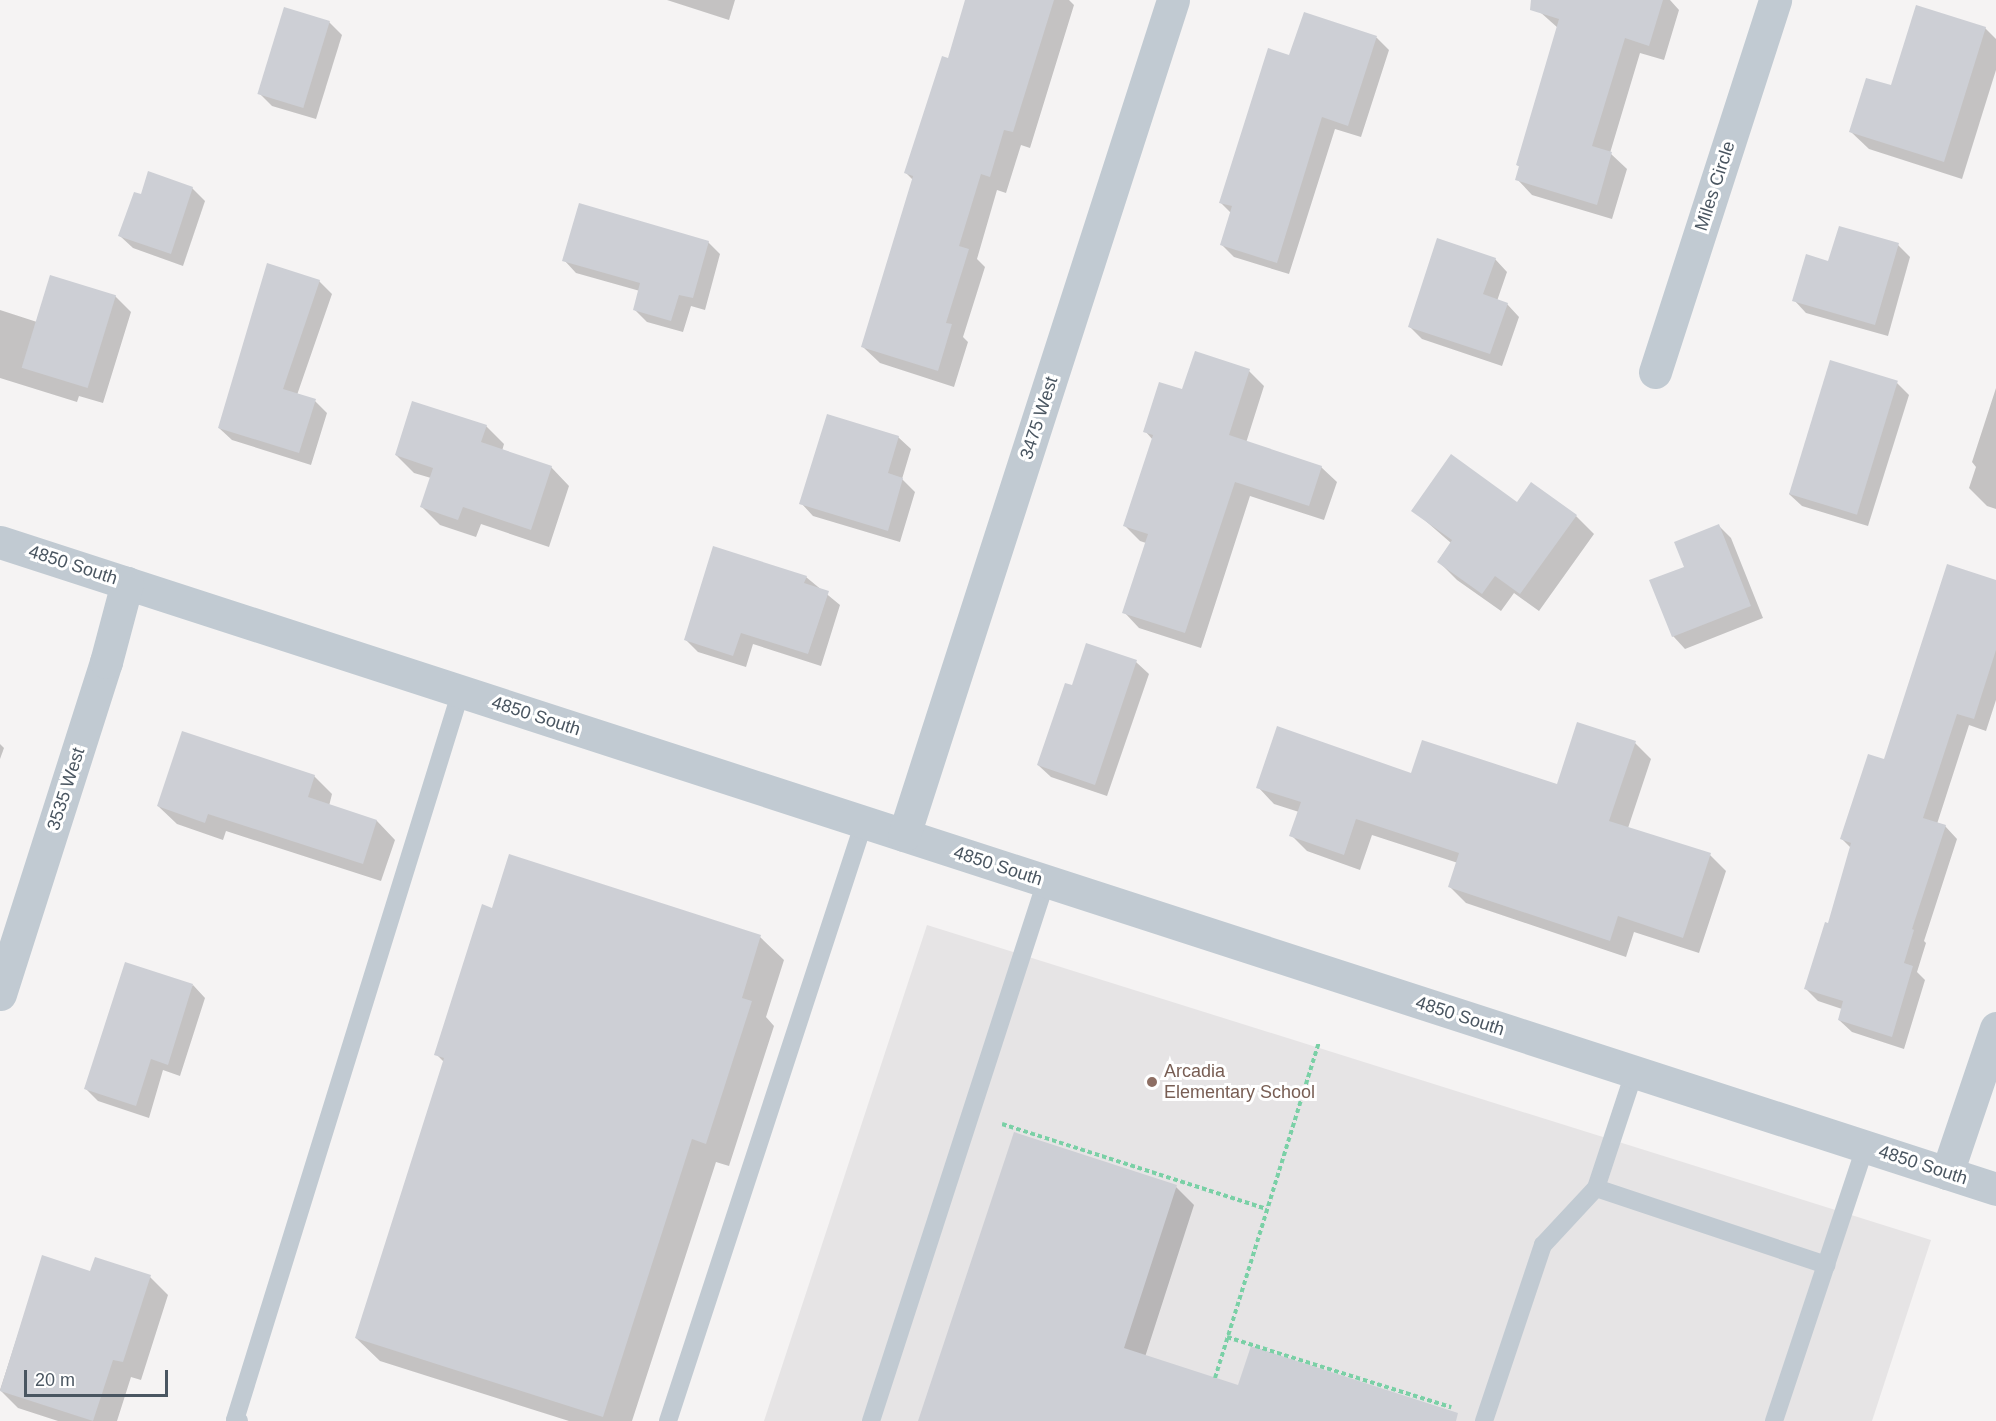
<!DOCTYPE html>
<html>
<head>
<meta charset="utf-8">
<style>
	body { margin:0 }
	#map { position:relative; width:1996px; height:1421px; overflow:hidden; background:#f5f3f3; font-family:Arial,sans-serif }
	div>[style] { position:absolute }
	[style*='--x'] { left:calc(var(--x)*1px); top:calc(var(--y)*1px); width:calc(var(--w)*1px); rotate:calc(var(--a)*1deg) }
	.education>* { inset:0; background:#e6e4e5 }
	.shadow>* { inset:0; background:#0003 }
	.building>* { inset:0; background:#cdcfd5; transform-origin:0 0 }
	.path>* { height:4px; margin-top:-2px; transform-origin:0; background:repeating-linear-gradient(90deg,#7ad0a6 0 4.5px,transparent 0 7.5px) }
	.service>* { height:18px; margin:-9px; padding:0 9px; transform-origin:9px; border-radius:9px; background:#c1cad2 }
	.minor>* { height:33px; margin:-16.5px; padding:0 16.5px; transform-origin:16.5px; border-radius:16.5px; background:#c1cad2 }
	.dots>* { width:16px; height:16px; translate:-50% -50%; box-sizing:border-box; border:3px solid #fff; border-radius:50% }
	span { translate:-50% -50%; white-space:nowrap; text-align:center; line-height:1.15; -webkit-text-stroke:6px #fff; paint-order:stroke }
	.street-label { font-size:18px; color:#4a5661 }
	.education-label { font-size:18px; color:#785e54 }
	.left { translate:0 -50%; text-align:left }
	.scale { position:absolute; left:24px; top:1370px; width:144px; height:27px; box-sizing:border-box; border:3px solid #4a5661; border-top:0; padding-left:8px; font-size:18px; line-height:21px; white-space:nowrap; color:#4a5661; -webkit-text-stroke:4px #fff; paint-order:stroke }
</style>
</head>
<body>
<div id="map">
	<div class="education">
		<div style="clip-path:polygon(927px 925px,1931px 1240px,1872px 1421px,764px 1421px)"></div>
	</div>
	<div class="shadow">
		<div style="clip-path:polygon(667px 0,735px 0,729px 20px)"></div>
		<div style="clip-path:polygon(967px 0,1069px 0,1074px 5px,1030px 148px,1021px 145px,1006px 193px,997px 190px,977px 259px,985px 267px,963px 337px,968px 342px,954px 387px,880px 363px,863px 347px,914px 181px,906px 173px,950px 60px)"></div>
		<div style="clip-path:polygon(1543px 0,1670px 0,1679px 10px,1664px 60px,1640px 53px,1610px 153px,1627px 169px,1612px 219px,1532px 195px,1517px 179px,1520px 167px,1517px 165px,1558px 28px,1540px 12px)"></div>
		<div style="clip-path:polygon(1305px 14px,1377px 38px,1389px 50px,1361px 137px,1335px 129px,1289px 274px,1234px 257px,1221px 244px,1231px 213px,1220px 202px,1290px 56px)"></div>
		<div style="clip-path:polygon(329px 22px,342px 35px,316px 119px,272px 106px,260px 94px)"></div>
		<div style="clip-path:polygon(1985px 28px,1996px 39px,1996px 70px,1962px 179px,1869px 149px,1850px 131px,1892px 87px)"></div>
		<div style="clip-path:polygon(192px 188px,205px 201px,183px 266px,133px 248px,120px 236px,141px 196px)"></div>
		<div style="clip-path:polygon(708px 242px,720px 254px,705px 310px,691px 306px,683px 332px,647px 322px,634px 309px,640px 291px,576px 273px,564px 260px)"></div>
		<div style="clip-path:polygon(1898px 245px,1910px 257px,1888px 336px,1806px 313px,1794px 300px,1829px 263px)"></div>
		<div style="clip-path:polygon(1495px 259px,1507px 272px,1497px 301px,1507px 304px,1519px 317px,1502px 366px,1422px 339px,1409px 326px)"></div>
		<div style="clip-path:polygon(319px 281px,332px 294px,297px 395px,315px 401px,327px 413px,311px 465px,232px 440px,219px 428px)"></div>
		<div style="clip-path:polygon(115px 296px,131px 312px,103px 403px,79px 396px,77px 402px,0 378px,0 310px,37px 322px)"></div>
		<div style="clip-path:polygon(1249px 371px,1264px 386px,1246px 443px,1321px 467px,1337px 482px,1324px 520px,1250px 496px,1201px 648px,1139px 628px,1124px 612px,1146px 543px,1140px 541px,1124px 525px,1153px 440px,1145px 431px,1183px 391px)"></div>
		<div style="clip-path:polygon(1897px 383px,1909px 395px,1868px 526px,1802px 506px,1789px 494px)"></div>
		<div style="clip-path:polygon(1996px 388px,1996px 509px,1987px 506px,1969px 488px,1976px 467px,1972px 462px)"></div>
		<div style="clip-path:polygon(486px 426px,504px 444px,502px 451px,551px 467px,569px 486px,549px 547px,481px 524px,476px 537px,440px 525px,422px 507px,431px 478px,414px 473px,396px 455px)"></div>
		<div style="clip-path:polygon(898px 437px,911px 449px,902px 479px,915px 492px,900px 542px,813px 516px,801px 503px)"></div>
		<div style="clip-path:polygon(1518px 504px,1576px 516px,1594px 534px,1539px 611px,1514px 593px,1501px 611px,1457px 580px,1438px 561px,1451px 543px,1413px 510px)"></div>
		<div style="clip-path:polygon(1719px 526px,1731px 538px,1763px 618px,1685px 649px,1673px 636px,1685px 568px)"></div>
		<div style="clip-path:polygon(806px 577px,840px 605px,821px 666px,753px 644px,746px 667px,698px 652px,685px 639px)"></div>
		<div style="clip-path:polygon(1996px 582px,1996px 700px,1986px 731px,1969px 725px,1937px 824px,1945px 826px,1957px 839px,1924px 941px,1926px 943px,1917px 972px,1925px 980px,1904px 1049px,1852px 1032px,1839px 1020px,1842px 1009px,1818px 1001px,1806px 989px,1829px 925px,1851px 848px,1842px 839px,1885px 761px)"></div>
		<div style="clip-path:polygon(1136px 662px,1149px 674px,1107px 796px,1051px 777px,1038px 765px,1072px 687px)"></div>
		<div style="clip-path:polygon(1635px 743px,1651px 759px,1628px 828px,1710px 855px,1726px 871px,1699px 953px,1634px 932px,1626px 957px,1466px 903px,1450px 887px,1458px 863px,1372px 835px,1360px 870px,1307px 851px,1291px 835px,1299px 812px,1274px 804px,1258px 787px,1412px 775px,1558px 786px)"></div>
		<div style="clip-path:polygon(0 744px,4px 748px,0 759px)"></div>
		<div style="clip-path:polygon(314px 776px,332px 794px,329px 806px,377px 821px,395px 840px,381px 881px,226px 831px,223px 840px,177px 824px,158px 806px)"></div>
		<div style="clip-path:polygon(493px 909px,760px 937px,784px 960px,766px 1017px,774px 1026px,729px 1166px,716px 1162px,632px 1421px,569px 1421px,380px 1361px,356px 1338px,444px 1062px,436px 1054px)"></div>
		<div style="clip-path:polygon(193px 985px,205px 998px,180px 1076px,163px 1070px,149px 1118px,98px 1101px,86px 1089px)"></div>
		<div style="clip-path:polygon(1176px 1187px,1194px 1205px,1145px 1357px,1239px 1387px,1444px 1421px,919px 1421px)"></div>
		<div style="clip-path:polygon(43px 1257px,91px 1272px,150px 1277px,168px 1295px,141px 1380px,131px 1377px,117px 1421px,58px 1421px,18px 1408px,0 1390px)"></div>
	</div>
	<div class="building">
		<div style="clip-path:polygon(965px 0,1054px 0,1013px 132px,1004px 130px,990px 177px,981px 174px,959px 246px,969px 249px,946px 323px,952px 324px,938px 371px,861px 347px,913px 176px,904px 173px,942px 56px,948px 58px)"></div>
		<div style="clip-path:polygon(1531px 0,1663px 0,1649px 46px,1625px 38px,1592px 146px,1612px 152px,1597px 205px,1515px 180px,1519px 166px,1516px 165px,1559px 19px,1530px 10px)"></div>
		<div style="clip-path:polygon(1916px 5px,1986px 27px,1944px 162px,1849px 132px,1866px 78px,1891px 85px)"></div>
		<div style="left:284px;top:7px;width:48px;height:91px;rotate:17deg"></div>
		<div style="clip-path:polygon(1304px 12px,1377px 36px,1348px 126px,1322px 117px,1277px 263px,1220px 245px,1232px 206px,1219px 203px,1268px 48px,1289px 55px)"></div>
		<div style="clip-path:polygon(148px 171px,193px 187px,171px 254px,118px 236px,134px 192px,141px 194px)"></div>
		<div style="clip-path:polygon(579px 203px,709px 241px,693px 298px,679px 295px,671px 321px,633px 310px,640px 283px,562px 261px)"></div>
		<div style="clip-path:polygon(1839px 226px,1899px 243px,1875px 325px,1792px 301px,1806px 254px,1828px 261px)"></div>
		<div style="clip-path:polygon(1437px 238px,1496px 258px,1483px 294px,1508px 303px,1490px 354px,1408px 327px)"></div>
		<div style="clip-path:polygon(267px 263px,320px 280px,283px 389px,316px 399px,299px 453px,218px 428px)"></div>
		<div style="left:50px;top:275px;width:69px;height:97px;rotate:17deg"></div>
		<div style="clip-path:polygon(1195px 351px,1250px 369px,1229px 435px,1322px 466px,1309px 506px,1235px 482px,1185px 633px,1122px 613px,1148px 534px,1123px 526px,1153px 435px,1143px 432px,1159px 382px,1182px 389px)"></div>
		<div style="left:1830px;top:360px;width:71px;height:140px;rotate:17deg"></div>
		<div style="clip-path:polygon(412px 401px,487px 425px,481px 442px,552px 466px,531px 530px,463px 507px,458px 520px,420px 507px,433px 468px,395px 455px)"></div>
		<div style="clip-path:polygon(827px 414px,899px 436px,888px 473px,903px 478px,888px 531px,799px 504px)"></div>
		<div style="clip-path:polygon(1451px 454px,1517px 502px,1531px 482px,1577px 515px,1520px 594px,1495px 576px,1482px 594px,1437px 562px,1452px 540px,1411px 511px)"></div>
		<div style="clip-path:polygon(1719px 524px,1751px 606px,1672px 637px,1649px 580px,1684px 567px,1674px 542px)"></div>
		<div style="clip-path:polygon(713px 546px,807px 576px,804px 583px,829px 591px,808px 654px,741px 633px,733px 656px,684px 640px)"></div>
		<div style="clip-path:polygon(1947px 564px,1996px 580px,1996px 650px,1974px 719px,1957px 714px,1923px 818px,1946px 825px,1912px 929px,1914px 930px,1904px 963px,1913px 966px,1892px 1037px,1838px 1020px,1843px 1001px,1804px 989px,1825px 922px,1828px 923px,1851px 843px,1840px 839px,1868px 754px,1884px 759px)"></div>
		<div style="clip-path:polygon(1086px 643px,1137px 660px,1095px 785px,1037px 765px,1065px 683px,1072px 685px)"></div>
		<div style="clip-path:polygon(1577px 722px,1636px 741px,1609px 821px,1711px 853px,1683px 938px,1618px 916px,1610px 941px,1448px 887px,1459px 853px,1356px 819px,1344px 855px,1289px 836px,1301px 802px,1256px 788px,1277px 726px,1411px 773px,1422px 740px,1557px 784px)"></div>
		<div style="clip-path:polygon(182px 731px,315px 775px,308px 797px,377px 820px,363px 864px,208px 814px,205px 823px,157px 806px)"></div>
		<div style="clip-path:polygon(509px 854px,761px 935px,742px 998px,752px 1001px,706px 1144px,692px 1139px,603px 1417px,355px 1338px,444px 1058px,434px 1055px,482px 904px,492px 908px)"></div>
		<div style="clip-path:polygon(125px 962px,193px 984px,168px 1065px,151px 1059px,136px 1106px,84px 1089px)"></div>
		<div style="clip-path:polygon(1014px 1132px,1177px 1185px,1124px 1348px,1238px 1385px,1251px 1346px,1458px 1413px,1456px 1421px,918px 1421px)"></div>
		<div style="clip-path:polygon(42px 1255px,90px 1271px,95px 1257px,151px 1275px,123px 1362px,113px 1360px,93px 1421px,0 1391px)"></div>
	</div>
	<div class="path">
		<div style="--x:1002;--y:1124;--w:278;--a:17.8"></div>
		<div style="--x:1227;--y:1337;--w:235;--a:17.4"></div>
		<div style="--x:1215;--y:1378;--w:351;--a:-72.8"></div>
	</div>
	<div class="service">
		<div style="--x:1596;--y:1188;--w:243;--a:18.5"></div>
		<div style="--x:239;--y:1421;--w:4;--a:-166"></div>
		<div style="--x:235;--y:1420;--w:763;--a:-72.78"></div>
		<div style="--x:668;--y:1421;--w:630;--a:-71.88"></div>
		<div style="--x:871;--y:1421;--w:568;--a:-72.04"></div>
		<div style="--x:1484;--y:1421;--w:186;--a:-71.5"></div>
		<div style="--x:1543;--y:1245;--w:78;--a:-47.1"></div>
		<div style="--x:1596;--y:1188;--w:121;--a:-71.7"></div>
		<div style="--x:1774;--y:1421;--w:289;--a:-71.6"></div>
	</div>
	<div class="minor">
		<div style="--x:1655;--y:372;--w:391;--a:-72.1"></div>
		<div style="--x:0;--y:542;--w:2098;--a:17.96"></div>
		<div style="--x:904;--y:835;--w:877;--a:-72.14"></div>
		<div style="--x:0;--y:994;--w:349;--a:-72.3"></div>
		<div style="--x:106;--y:662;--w:82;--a:-75.1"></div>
		<div style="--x:1947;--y:1173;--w:153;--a:-71.3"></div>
	</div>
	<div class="dots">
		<div style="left:1152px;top:1082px;background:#8d6e63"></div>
	</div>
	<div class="street-label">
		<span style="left:1715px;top:186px;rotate:-72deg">Miles Circle</span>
		<span style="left:1039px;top:418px;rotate:-72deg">3475 West</span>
		<span style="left:73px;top:565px;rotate:18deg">4850 South</span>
		<span style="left:536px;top:716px;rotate:18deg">4850 South</span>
		<span style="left:66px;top:789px;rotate:-72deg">3535 West</span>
		<span style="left:998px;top:866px;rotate:18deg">4850 South</span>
		<span style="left:1460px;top:1016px;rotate:18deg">4850 South</span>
		<span style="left:1923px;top:1165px;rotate:18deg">4850 South</span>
	</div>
	<div class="education-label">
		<span class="left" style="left:1164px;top:1082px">Arcadia<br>Elementary School</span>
	</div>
	<div class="scale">20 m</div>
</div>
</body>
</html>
